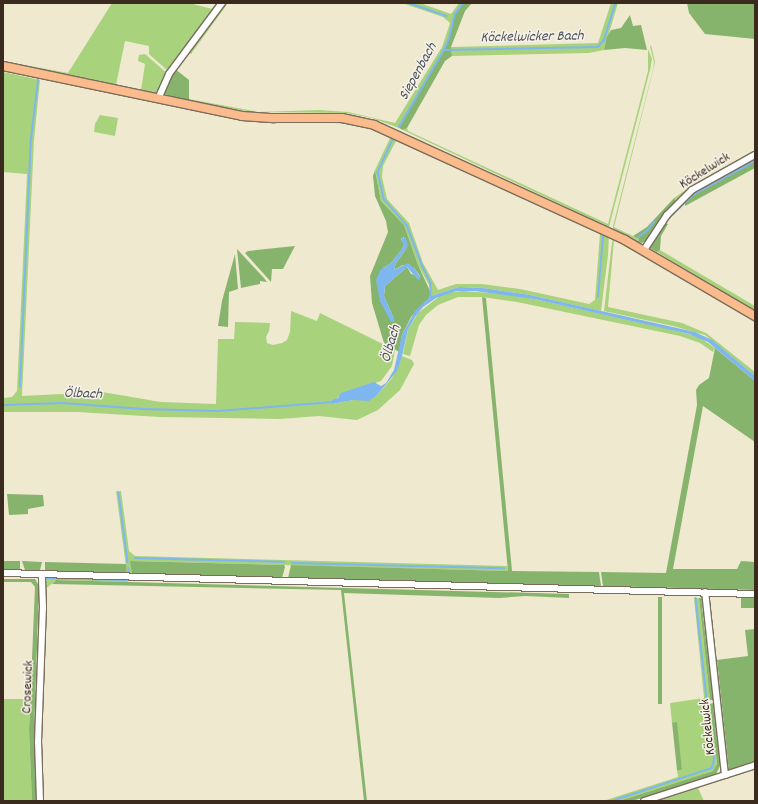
<!DOCTYPE html>
<html>
<head>
<meta charset="utf-8">
<style>
	body { margin:0 }
	#map { position:relative; width:758px; height:804px; overflow:hidden; background:#efe9d0; font-family:Dekko,sans-serif }
	div>[style] { position:absolute }
	[style*='--x'] { left:calc(var(--x)*1px); top:calc(var(--y)*1px); width:calc(var(--w)*1px); rotate:calc(var(--a)*1deg) }
	.green>* { inset:0; background:#a9d27d }
	.forest>* { inset:0; background:#86b46c; transform-origin:0 0 }
	.water>* { inset:0; background:#7eb7ef }
	.stream>* { height:1.5px; margin:-0.75px; padding:0 0.75px; transform-origin:0.75px; border-radius:0.75px; background:#7eb7ef }
	.roads { filter:drop-shadow(1px 0 #7a6d5c) drop-shadow(-1px 0 #7a6d5c) drop-shadow(0 1px #7a6d5c) drop-shadow(0 -1px #7a6d5c) }
	.minor>* { height:6px; margin:-3px; padding:0 3px; transform-origin:3px; border-radius:3px; background:#fff }
	.major>* { height:8px; margin:-4px; padding:0 4px; transform-origin:4px; border-radius:4px; background:#fbbb8d }
	span { translate:-50% -50%; white-space:nowrap; text-align:center; line-height:1.15; -webkit-text-stroke:3px #f7f3e8; paint-order:stroke }
	.street-label { font-size:14px; color:#3b2a1e }
	.water-label { font-size:15px; color:#4f545d; font-style:italic }
	.frame { position:absolute; inset:0; border:4px solid #3b2a1e; pointer-events:none }
</style>
</head>
<body>
<div id="map">
	<div class="green">
		<div style="clip-path:polygon(112px 3px,189px 3px,212px 9px,216px 3px,221px 3px,169px 72px,149px 54px,149px 46px,125px 41px,116px 85px,3px 61px,68px 73px)"></div>
		<div style="clip-path:polygon(224px 3px,228px 3px,191px 54px,187px 52px)"></div>
		<div style="clip-path:polygon(402px 3px,420px 3px,451px 14px,459px 3px,463px 3px,455px 14px,449px 38px,444px 50px,399px 128px,372px 118px,346px 113px,252px 112px,189px 101px,189px 99px,258px 112px,319px 110px,348px 112px,395px 123px,442px 47px,450px 23px,443px 17px)"></div>
		<div style="clip-path:polygon(611px 3px,618px 3px,604px 50px,589px 53px,452px 56px,451px 47px,598px 43px)"></div>
		<div style="clip-path:polygon(651px 45px,655px 62px,614px 227px,639px 239px,638px 242px,613px 229px,613px 226px,653px 69px,654px 62px,650px 47px)"></div>
		<div style="clip-path:polygon(648px 49px,652px 59px,650px 70px,609px 227px,403px 130px,407px 128px,408px 131px,608px 224px,648px 71px)"></div>
		<div style="clip-path:polygon(145px 54px,168px 74px,157px 93px,141px 90px,145px 64px,138px 61px,139px 55px)"></div>
		<div style="clip-path:polygon(3px 72px,40px 80px,34px 140px,22px 396px,102px 392px,161px 402px,216px 404px,218px 339px,234px 339px,235px 322px,270px 323px,269px 331px,266px 337px,267px 343px,273px 345px,282px 343px,287px 340px,290px 332px,291px 311px,317px 321px,320px 313px,395px 350px,392px 366px,381px 381px,339px 396px,332px 404px,353px 400px,365px 400px,377px 395px,392px 378px,402px 356px,412px 360px,414px 364px,400px 390px,378px 410px,357px 420px,319px 416px,280px 419px,160px 417px,77px 412px,3px 412px,3px 398px,12px 397px,17px 391px,27px 174px,3px 172px)"></div>
		<div style="clip-path:polygon(100px 115px,118px 118px,115px 136px,94px 132px,95px 124px)"></div>
		<div style="clip-path:polygon(evenodd,309px 119px,362px 123px,609px 235px,608px 255px,601px 311px,530px 295px,483px 288px,459px 287px,431px 296px,429px 285px,418px 265px,404px 225px,381px 201px,375px 170px,390px 138px,369px 128px,346px 124px,322px 122px,282px 123px,283px 120px,309px 119px,396px 141px,600px 233px,595px 300px,589px 304px,520px 289px,482px 284px,456px 284px,438px 290px,423px 263px,409px 223px,387px 199px,382px 177px,383px 166px,396px 141px)"></div>
		<div style="clip-path:polygon(755px 150px,755px 153px,683px 195px,676px 202px,674px 198px,694px 184px)"></div>
		<div style="clip-path:polygon(614px 238px,755px 319px,755px 321px,614px 240px,608px 307px,682px 323px,706px 333px,755px 372px,755px 376px,705px 335px,673px 326px,604px 311px,612px 242px)"></div>
		<div style="clip-path:polygon(660px 250px,755px 306px,755px 311px,657px 252px)"></div>
		<div style="clip-path:polygon(463px 291px,506px 294px,534px 299px,669px 329px,699px 337px,715px 348px,713px 352px,700px 343px,680px 336px,517px 302px,482px 297px,458px 297px,438px 305px,426px 315px,419px 325px,410px 356px,403px 354px,408px 329px,418px 313px,441px 295px,448px 292px)"></div>
		<div style="clip-path:polygon(116px 491px,121px 491px,129px 551px,135px 556px,507px 566px,508px 571px,131px 561px,132px 574px,127px 574px)"></div>
		<div style="clip-path:polygon(45px 576px,128px 577px,128px 582px,56px 580px,48px 587px,45px 587px)"></div>
		<div style="clip-path:polygon(694px 598px,699px 598px,710px 700px,705px 701px,705px 704px,710px 704px,717px 765px,713px 771px,619px 801px,603px 801px,678px 777px,677px 770px,682px 770px,676px 722px,672px 723px,670px 703px,704px 698px)"></div>
		<div style="clip-path:polygon(3px 699px,30px 699px,29px 730px,32px 801px,3px 801px)"></div>
		<div style="clip-path:polygon(698px 788px,704px 801px,657px 801px)"></div>
	</div>
	<div class="forest">
		<div style="clip-path:polygon(464px 3px,472px 3px,465px 11px,451px 47px,452px 56px,445px 61px,407px 128px,403px 130px,399px 128px,444px 50px,449px 38px,455px 14px)"></div>
		<div style="clip-path:polygon(687px 3px,755px 3px,755px 39px,705px 34px,689px 13px)"></div>
		<div style="clip-path:polygon(630px 15px,633px 26px,641px 25px,647px 50px,625px 48px,604px 50px,607px 37px,611px 30px,621px 28px)"></div>
		<div style="clip-path:polygon(175px 69px,189px 80px,189px 101px,164px 94px)"></div>
		<div style="clip-path:polygon(755px 157px,755px 168px,685px 206px,685px 199px,691px 193px)"></div>
		<div style="clip-path:polygon(evenodd,375px 170px,381px 201px,404px 225px,418px 265px,431px 293px,429px 298px,411px 317px,402px 335px,399px 352px,384px 343px,372px 303px,370px 276px,388px 232px,386px 221px,375px 196px,373px 176px,375px 170px,404px 237px,406px 249px,396px 263px,394px 270px,403px 265px,414px 268px,420px 276px,411px 274px,407px 267px,385px 286px,384px 296px,394px 319px,380px 301px,383px 268px,391px 263px,402px 249px,404px 244px,401px 239px,404px 237px)"></div>
		<div style="clip-path:polygon(674px 198px,676px 202px,661px 217px,646px 240px,642px 243px,638px 242px,639px 239px,633px 236px,647px 227px)"></div>
		<div style="clip-path:polygon(663px 222px,668px 224px,661px 236px,660px 250px,657px 252px,650px 248px,650px 245px)"></div>
		<div style="clip-path:polygon(295px 246px,283px 269px,272px 269px,271px 282px,245px 253px,248px 251px)"></div>
		<div style="clip-path:polygon(237px 249px,264px 278px,267px 282px,260px 281px,260px 284px,241px 288px)"></div>
		<div style="clip-path:polygon(235px 254px,238px 289px,229px 292px,228px 327px,218px 326px,222px 301px)"></div>
		<div style="clip-path:polygon(482px 297px,486px 298px,512px 571px,599px 572px,601px 586px,288px 578px,291px 565px,508px 571px)"></div>
		<div style="clip-path:polygon(715px 348px,755px 381px,755px 442px,703px 406px,673px 569px,737px 569px,741px 561px,755px 562px,755px 590px,603px 586px,601px 572px,666px 573px,697px 405px,696px 390px,699px 385px,709px 378px)"></div>
		<div style="clip-path:polygon(7px 494px,43px 495px,44px 506px,28px 509px,28px 514px,9px 515px)"></div>
		<div style="left:3px;top:561px;width:17px;height:9px"></div>
		<div style="clip-path:polygon(22px 561px,42px 562px,40px 570px,25px 570px)"></div>
		<div style="clip-path:polygon(130px 561px,284px 565px,285px 567px,282px 578px,132px 574px)"></div>
		<div style="clip-path:polygon(45px 562px,126px 564px,127px 574px,48px 571px,45px 570px)"></div>
		<div style="clip-path:polygon(3px 579px,35px 579px,39px 586px,34px 736px,36px 801px,32px 801px,29px 730px,35px 587px,31px 582px,3px 582px)"></div>
		<div style="clip-path:polygon(56px 580px,569px 594px,569px 598px,525px 596px,499px 598px,344px 593px,367px 801px,364px 801px,341px 590px,52px 584px)"></div>
		<div style="left:658px;top:597px;width:4px;height:107px"></div>
		<div style="clip-path:polygon(699px 598px,702px 598px,702px 605px,713px 700px,710px 700px)"></div>
		<div style="left:741px;top:598px;width:14px;height:10px"></div>
		<div style="clip-path:polygon(755px 629px,755px 764px,729px 772px,717px 660px,748px 656px,745px 630px)"></div>
		<div style="clip-path:polygon(713px 703px,720px 766px,716px 774px,632px 801px,619px 801px,713px 771px,717px 764px,710px 704px)"></div>
		<div style="left:677px;top:722px;width:48px;height:5px;rotate:84deg"></div>
	</div>
	<div class="water">
		<div style="clip-path:polygon(402px 238px,406px 238px,408px 246px,396px 263px,394px 270px,408px 263px,414px 268px,421px 278px,419px 280px,417px 279px,407px 267px,385px 286px,384px 296px,394px 319px,394px 322px,391px 322px,380px 301px,376px 280px,380px 270px,391px 263px,402px 249px,404px 244px,401px 241px)"></div>
		<div style="clip-path:polygon(459px 287px,483px 288px,530px 295px,695px 332px,712px 340px,755px 376px,755px 381px,708px 342px,689px 334px,534px 299px,475px 291px,456px 291px,436px 298px,423px 307px,415px 317px,408px 329px,402px 356px,397px 371px,377px 395px,369px 401px,353px 400px,332px 404px,332px 400px,338px 398px,341px 393px,374px 382px,381px 386px,386px 383px,394px 370px,402px 335px,415px 311px,431px 296px)"></div>
	</div>
	<div class="stream">
		<div style="--x:409;--y:3;--w:40;--a:18.9"></div>
		<div style="--x:185;--y:47;--w:55;--a:-53.1"></div>
		<div style="--x:444;--y:50;--w:154;--a:-1.1"></div>
		<div style="--x:598;--y:47;--w:9;--a:-49"></div>
		<div style="--x:604;--y:40;--w:39;--a:-73"></div>
		<div style="--x:399;--y:127;--w:89;--a:-59.7"></div>
		<div style="--x:444;--y:50;--w:13;--a:-67"></div>
		<div style="--x:449;--y:38;--w:25;--a:-76"></div>
		<div style="--x:455;--y:14;--w:14;--a:-54"></div>
		<div style="--x:394;--y:138;--w:38;--a:115"></div>
		<div style="--x:378;--y:172;--w:28;--a:77"></div>
		<div style="--x:384;--y:199;--w:35;--a:49"></div>
		<div style="--x:407;--y:225;--w:45;--a:69.1"></div>
		<div style="--x:423;--y:267;--w:18;--a:63"></div>
		<div style="--x:431;--y:283;--w:15;--a:90"></div>
		<div style="--x:668;--y:219;--w:35;--a:-44"></div>
		<div style="--x:693;--y:195;--w:71;--a:-28.7"></div>
		<div style="--x:638;--y:237;--w:12;--a:-35"></div>
		<div style="--x:648;--y:230;--w:10;--a:-53"></div>
		<div style="--x:598;--y:297;--w:61;--a:-85.3"></div>
		<div style="--x:20;--y:387;--w:248;--a:-87.5"></div>
		<div style="--x:31;--y:139;--w:59;--a:-83.2"></div>
		<div style="--x:3;--y:405;--w:59;--a:-1.9"></div>
		<div style="--x:62;--y:403;--w:81;--a:4.2"></div>
		<div style="--x:143;--y:409;--w:75;--a:1.5"></div>
		<div style="--x:218;--y:411;--w:115;--a:-4.5"></div>
		<div style="--x:119;--y:493;--w:70;--a:82.6"></div>
		<div style="--x:135;--y:558;--w:149;--a:1.5"></div>
		<div style="--x:292;--y:563;--w:212;--a:1.4"></div>
		<div style="--x:129;--y:568;--w:4;--a:90"></div>
		<div style="--x:46;--y:578;--w:80;--a:1.4"></div>
		<div style="--x:696;--y:598;--w:102;--a:83.8"></div>
		<div style="--x:612;--y:801;--w:105;--a:-18.3"></div>
		<div style="--x:712;--y:768;--w:8;--a:-76"></div>
		<div style="--x:714;--y:760;--w:55;--a:-96.2"></div>
	</div>
	<div class="roads">
		<div class="minor">
			<div style="--x:158;--y:99;--w:27;--a:-66"></div>
			<div style="--x:169;--y:74;--w:89;--a:-53.3"></div>
			<div style="--x:644;--y:250;--w:42;--a:-56.7"></div>
			<div style="--x:667;--y:215;--w:35;--a:-45"></div>
			<div style="--x:692;--y:190;--w:72;--a:-29.1"></div>
			<div style="--x:3;--y:573;--w:752;--a:1.6"></div>
			<div style="--x:725;--y:775;--w:32;--a:-18"></div>
			<div style="--x:40;--y:801;--w:59;--a:-91.9"></div>
			<div style="--x:38;--y:742;--w:134;--a:-87.9"></div>
			<div style="--x:43;--y:608;--w:34;--a:-92"></div>
			<div style="--x:644;--y:801;--w:85;--a:-17.8"></div>
			<div style="--x:725;--y:775;--w:184;--a:-96.2"></div>
		</div>
		<div class="major">
			<div style="--x:3;--y:66;--w:244;--a:11.8"></div>
			<div style="--x:242;--y:116;--w:32;--a:4"></div>
			<div style="--x:274;--y:118;--w:68;--a:0"></div>
			<div style="--x:342;--y:118;--w:33;--a:12"></div>
			<div style="--x:374;--y:125;--w:276;--a:24.6"></div>
			<div style="--x:625;--y:240;--w:151;--a:30.3"></div>
		</div>
	</div>
	<div class="street-label">
		<span style="left:705px;top:171px;rotate:-32deg">Köckelwick</span>
		<span style="left:28px;top:687px;rotate:-88deg">Crosewick</span>
		<span style="left:708px;top:727px;rotate:-96deg">Köckelwick</span>
	</div>
	<div class="water-label">
		<span style="left:532px;top:38px;rotate:-1deg">Köckelwicker Bach</span>
		<span style="left:419px;top:72px;rotate:-61deg">Siepenbach</span>
		<span style="left:392px;top:344px;rotate:-74deg">Ölbach</span>
		<span style="left:83px;top:395px;rotate:2deg">Ölbach</span>
	</div>
	<div class="frame"></div>
</div>
</body>
</html>
